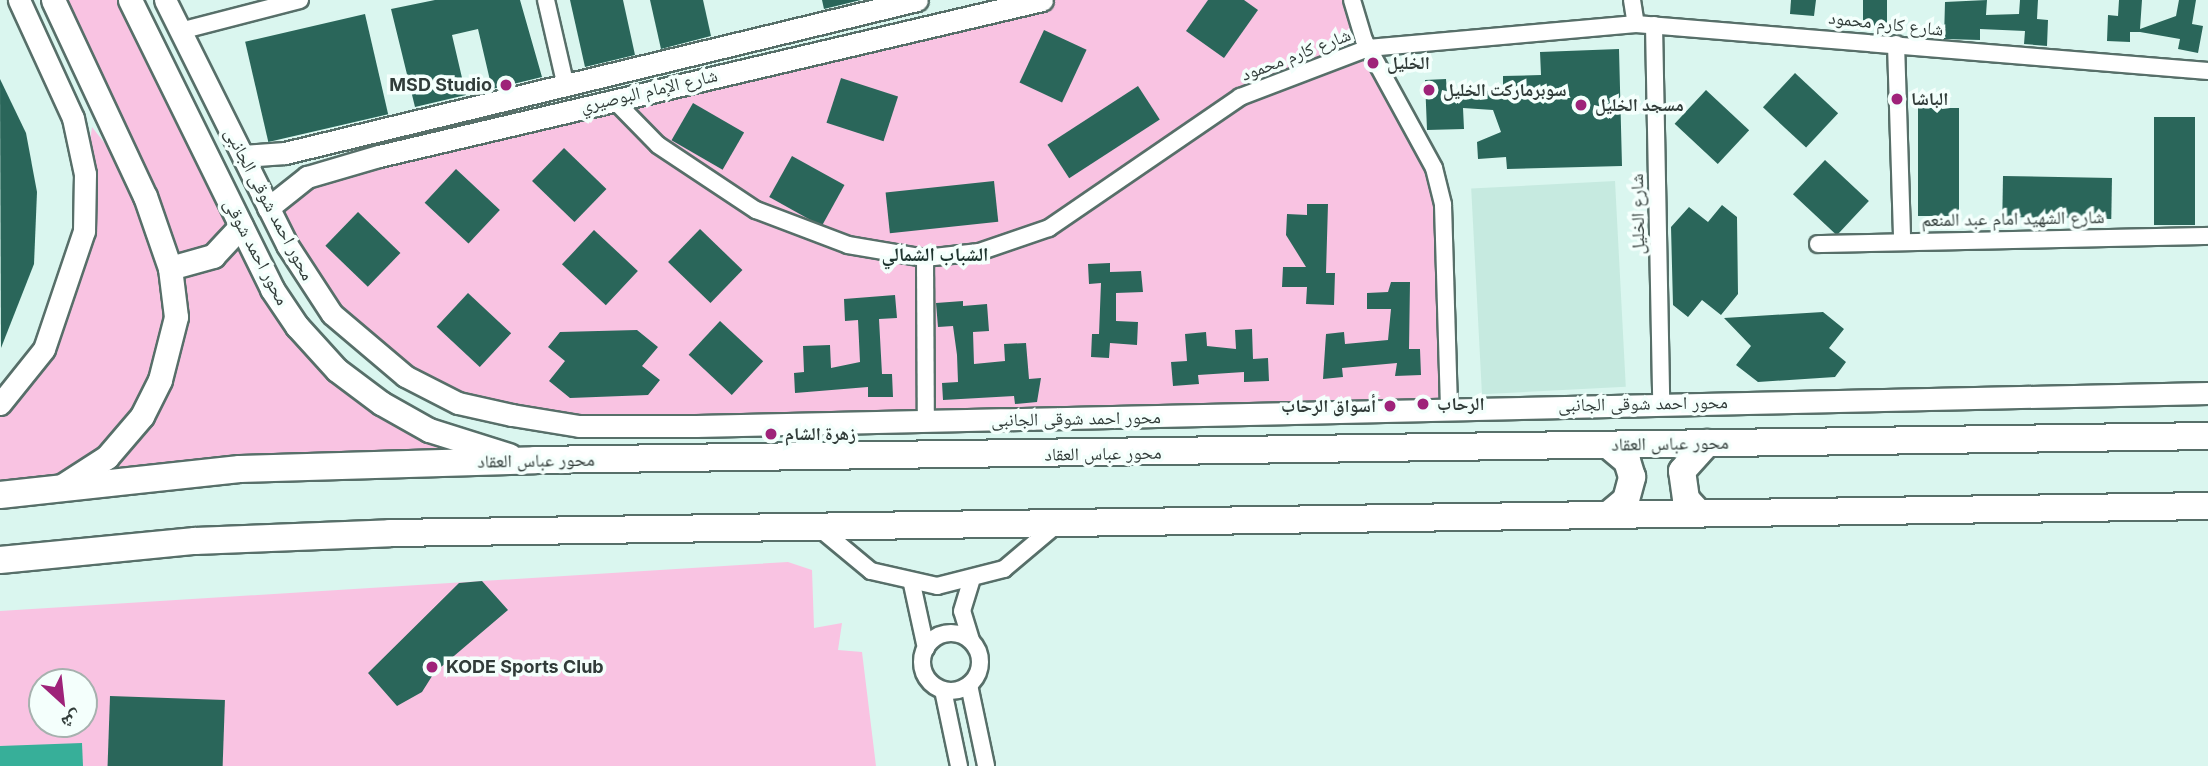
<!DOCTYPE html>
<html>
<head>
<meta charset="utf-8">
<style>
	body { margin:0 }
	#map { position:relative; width:2208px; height:766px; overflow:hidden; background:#daf6ef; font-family:Inter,"Noto Naskh Arabic",sans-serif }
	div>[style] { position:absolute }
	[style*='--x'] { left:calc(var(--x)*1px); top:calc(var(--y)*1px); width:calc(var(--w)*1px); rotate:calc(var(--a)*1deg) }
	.built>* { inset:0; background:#c6eae0; transform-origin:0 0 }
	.green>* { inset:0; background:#f9c3e2 }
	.water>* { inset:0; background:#37af99 }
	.building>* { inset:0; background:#2a665a; transform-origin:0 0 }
	.roads { filter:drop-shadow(2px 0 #576f69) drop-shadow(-2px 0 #576f69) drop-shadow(0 2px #576f69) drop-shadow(0 -2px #576f69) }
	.minor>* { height:16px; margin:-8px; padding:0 8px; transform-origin:8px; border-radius:8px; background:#fff }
	.minor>.ring { margin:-8px; padding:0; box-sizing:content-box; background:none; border:16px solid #fff; border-radius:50% }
	.tertiary>* { height:21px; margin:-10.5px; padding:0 10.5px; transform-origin:10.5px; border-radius:10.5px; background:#fff }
	.secondary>* { height:23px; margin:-11.5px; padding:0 11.5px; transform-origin:11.5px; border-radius:11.5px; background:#fff }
	.primary>* { height:26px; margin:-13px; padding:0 13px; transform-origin:13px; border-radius:13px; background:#fff }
	.dots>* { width:19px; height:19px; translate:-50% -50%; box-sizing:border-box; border:4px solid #f4fffc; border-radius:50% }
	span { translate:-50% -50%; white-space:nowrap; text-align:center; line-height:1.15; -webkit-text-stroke:7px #f4fffc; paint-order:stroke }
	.street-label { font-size:18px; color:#313c39 }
	.poi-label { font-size:18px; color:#313c39; font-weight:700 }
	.left { translate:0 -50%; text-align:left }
	.right { translate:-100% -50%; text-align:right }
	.neighbourhood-label { font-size:19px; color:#1d332e; font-weight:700 }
	.north { position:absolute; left:28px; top:668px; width:70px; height:70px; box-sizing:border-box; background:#f4fffc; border:2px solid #a6b1ae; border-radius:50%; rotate:153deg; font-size:19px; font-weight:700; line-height:28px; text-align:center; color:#313c39 }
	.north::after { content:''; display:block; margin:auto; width:24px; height:32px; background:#9e2379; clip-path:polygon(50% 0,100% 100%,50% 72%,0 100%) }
</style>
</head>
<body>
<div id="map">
	<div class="built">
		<div style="left:1615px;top:181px;width:206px;height:144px;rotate:87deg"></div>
	</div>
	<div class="green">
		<div style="clip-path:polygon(53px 0,130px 0,241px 226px,337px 370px,481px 449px,0 498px,0 404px,70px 287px,92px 127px,145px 195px)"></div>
		<div style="clip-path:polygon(1042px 0,1352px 0,1434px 168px,1449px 408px,579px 426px,429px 389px,307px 281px,276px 198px,285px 190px)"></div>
		<div style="clip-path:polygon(evenodd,788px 562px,812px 570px,814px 628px,842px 623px,838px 650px,862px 652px,876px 766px,0 766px,0 611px,788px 562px,42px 682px,84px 682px,84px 724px,42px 724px,42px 682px)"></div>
	</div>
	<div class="water">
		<div style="clip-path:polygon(82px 743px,83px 766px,0 766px,0 746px)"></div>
	</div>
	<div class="building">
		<div style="clip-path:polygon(435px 0,520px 0,542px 77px,492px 89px,478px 29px,452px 35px,466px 95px,415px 107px,391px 9px)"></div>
		<div style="clip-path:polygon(570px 0,623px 0,635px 55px,585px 67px)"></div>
		<div style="clip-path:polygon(650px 0,703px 0,711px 36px,661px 49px)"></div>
		<div style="clip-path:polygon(822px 0,861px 0,824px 9px)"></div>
		<div style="clip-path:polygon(1208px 0,1244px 0,1258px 10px,1224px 58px,1186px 31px)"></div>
		<div style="clip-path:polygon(1791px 0,1816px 0,1814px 16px,1790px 14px)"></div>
		<div style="left:1863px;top:0;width:24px;height:26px"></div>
		<div style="clip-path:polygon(1987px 0,1986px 15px,2019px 14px,2020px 0,2038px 0,2037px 19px,2048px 20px,2047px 46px,2024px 44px,2025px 31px,1980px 29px,1980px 40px,1944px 39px,1945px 2px)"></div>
		<div style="clip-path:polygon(2119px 0,2142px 0,2140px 29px,2176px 16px,2179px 0,2196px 0,2192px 24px,2203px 26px,2198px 53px,2178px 49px,2180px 39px,2140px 32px,2130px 32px,2130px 42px,2107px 41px,2108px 15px,2118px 16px)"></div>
		<div style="left:365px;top:14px;width:103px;height:123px;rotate:77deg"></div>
		<div style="left:1044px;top:30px;width:47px;height:58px;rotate:25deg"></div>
		<div style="clip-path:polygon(1619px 49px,1622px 166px,1507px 169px,1506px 157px,1478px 159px,1477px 142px,1501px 132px,1493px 110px,1463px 108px,1464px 129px,1427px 130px,1425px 80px,1446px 79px,1447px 93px,1503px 90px,1503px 76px,1541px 75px,1540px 52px)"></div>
		<div style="left:1795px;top:73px;width:59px;height:47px;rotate:43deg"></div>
		<div style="left:841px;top:78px;width:60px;height:47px;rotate:18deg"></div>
		<div style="clip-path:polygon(0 79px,26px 133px,37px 192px,34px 264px,1px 348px)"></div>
		<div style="left:1138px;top:86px;width:40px;height:108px;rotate:57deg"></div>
		<div style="left:1706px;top:90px;width:59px;height:46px;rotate:43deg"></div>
		<div style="left:693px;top:103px;width:59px;height:43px;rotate:30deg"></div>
		<div style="left:1918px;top:108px;width:41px;height:108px"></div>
		<div style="left:2154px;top:117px;width:41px;height:108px"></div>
		<div style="left:564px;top:148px;width:59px;height:46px;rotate:44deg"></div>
		<div style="left:792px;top:156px;width:60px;height:47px;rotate:29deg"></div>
		<div style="left:1825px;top:160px;width:60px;height:47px;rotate:43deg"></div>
		<div style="left:456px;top:169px;width:60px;height:46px;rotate:43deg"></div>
		<div style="left:2003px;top:176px;width:109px;height:41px;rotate:1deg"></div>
		<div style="left:994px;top:181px;width:41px;height:109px;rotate:84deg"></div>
		<div style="clip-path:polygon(1307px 204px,1328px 204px,1326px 273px,1335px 273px,1334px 305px,1306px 304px,1307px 287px,1282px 287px,1283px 267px,1306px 267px,1286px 235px,1287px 214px,1307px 215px)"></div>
		<div style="clip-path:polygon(1722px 205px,1737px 217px,1738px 294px,1721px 315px,1702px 300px,1688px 317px,1673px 305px,1671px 227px,1689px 207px,1708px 222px)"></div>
		<div style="left:358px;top:212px;width:59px;height:47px;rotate:44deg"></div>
		<div style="left:700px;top:229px;width:59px;height:46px;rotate:44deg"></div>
		<div style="left:594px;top:230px;width:60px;height:47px;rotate:43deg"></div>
		<div style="clip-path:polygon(1110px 263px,1110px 272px,1141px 271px,1143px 292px,1116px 293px,1116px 321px,1138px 322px,1137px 345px,1110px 343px,1109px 358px,1091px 357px,1092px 334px,1099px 334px,1101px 283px,1089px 284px,1088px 264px)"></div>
		<div style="clip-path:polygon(1391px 282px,1410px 282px,1409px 349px,1420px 349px,1421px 375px,1395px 376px,1397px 363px,1342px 368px,1343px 377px,1323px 379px,1326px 334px,1344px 332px,1345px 344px,1388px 340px,1391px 309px,1367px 309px,1367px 293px,1388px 292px)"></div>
		<div style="left:468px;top:293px;width:59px;height:46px;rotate:43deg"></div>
		<div style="clip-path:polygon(895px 295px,897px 318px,879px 319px,882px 374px,892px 374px,893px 397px,868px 397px,868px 387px,795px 393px,794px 373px,804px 372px,803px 346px,830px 345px,831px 368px,860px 362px,858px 320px,845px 321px,844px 299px)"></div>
		<div style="clip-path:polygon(963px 301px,963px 306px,987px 304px,989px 331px,973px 332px,974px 364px,1005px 361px,1004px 344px,1026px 343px,1029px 379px,1041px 378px,1037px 402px,1015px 404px,1014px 396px,943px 400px,942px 383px,958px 382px,957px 355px,953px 326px,938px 327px,936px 303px)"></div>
		<div style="clip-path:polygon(1823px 312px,1844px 329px,1829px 348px,1846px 362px,1835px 377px,1758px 382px,1736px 365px,1751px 346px,1724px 318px)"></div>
		<div style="left:720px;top:321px;width:59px;height:46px;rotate:43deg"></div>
		<div style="clip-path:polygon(1252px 329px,1253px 359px,1268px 358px,1269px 381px,1244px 382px,1244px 372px,1198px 375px,1199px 384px,1173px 386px,1171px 362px,1187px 361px,1185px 334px,1206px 332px,1207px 346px,1236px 349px,1235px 330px)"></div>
		<div style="clip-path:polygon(637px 330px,658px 347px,642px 366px,660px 380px,648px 395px,570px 398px,549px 381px,565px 361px,548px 347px,560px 332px)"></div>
		<div style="clip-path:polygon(482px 581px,508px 610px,434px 673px,422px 692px,397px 706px,368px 673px,459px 583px)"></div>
		<div style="left:110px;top:696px;width:115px;height:70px;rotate:2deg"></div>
	</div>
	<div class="roads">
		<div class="minor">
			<div style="--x:546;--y:0;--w:84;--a:77"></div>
			<div style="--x:1352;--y:0;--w:42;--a:73.3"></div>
			<div style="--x:1364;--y:40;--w:146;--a:61.3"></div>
			<div style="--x:1434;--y:168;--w:38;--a:76"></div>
			<div style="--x:1443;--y:205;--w:203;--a:88.3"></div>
			<div style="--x:1632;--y:0;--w:24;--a:81"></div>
			<div style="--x:1654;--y:25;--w:377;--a:88.9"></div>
			<div style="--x:180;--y:31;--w:124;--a:-14.5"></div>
			<div style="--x:1896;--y:44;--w:196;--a:88.2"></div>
			<div style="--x:613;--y:99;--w:64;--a:45.6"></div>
			<div style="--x:658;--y:145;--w:118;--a:33.6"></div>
			<div style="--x:756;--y:210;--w:98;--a:20.8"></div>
			<div style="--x:848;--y:245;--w:78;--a:9.6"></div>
			<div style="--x:925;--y:258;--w:54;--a:-6.3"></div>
			<div style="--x:979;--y:252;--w:74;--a:-18.9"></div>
			<div style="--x:1049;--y:228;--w:232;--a:-34.4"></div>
			<div style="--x:1240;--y:97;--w:137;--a:-20.9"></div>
			<div style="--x:1368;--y:48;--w:269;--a:-5.1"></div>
			<div style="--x:1636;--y:24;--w:574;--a:4.7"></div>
			<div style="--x:1818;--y:244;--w:390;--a:-1.2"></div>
			<div style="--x:925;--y:258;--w:165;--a:89.7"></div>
			<div style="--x:818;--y:527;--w:69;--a:39.7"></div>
			<div style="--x:871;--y:571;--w:68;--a:12.8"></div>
			<div style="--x:937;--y:586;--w:69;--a:-14.2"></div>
			<div style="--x:1004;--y:569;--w:68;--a:-40.2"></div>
			<div style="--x:912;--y:584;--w:66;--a:77.7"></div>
			<div class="ring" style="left:922px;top:633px;width:42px;height:42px"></div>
			<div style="--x:971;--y:640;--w:30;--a:-107"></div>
			<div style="--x:962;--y:611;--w:31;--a:-73"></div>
			<div style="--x:969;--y:685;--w:83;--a:78.1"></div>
			<div style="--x:943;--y:690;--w:78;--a:78.1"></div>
		</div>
		<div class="tertiary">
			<div style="--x:165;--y:0;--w:274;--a:63.5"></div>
			<div style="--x:287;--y:245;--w:82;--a:56.9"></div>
			<div style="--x:332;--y:314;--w:96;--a:40.3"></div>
			<div style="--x:405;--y:376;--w:59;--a:27"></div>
			<div style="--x:458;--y:403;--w:55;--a:12.5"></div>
			<div style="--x:512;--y:415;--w:68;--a:9.3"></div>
			<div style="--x:579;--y:426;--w:117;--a:0"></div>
			<div style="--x:696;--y:426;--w:1512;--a:-1.25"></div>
			<div style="--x:243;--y:156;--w:42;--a:-4.1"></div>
			<div style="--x:285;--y:153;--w:650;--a:-13.61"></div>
			<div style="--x:268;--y:208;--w:50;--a:-38.5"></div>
			<div style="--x:307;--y:177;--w:75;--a:-16.3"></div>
			<div style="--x:379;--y:156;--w:681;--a:-13.24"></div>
			<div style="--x:0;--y:404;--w:70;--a:-51.3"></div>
			<div style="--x:44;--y:349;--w:125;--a:-71.3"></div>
			<div style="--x:84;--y:231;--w:57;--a:-89"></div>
			<div style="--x:85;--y:174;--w:57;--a:-102.1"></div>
			<div style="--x:73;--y:118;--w:130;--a:-114.6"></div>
		</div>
		<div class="secondary">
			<div style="--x:53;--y:0;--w:217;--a:64.9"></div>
			<div style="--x:145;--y:196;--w:76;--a:70.9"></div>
			<div style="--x:170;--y:268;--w:49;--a:83"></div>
			<div style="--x:176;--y:317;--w:65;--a:104.3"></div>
			<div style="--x:160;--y:380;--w:40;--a:116.6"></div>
			<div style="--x:142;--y:416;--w:54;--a:130.5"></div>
			<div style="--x:107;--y:457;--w:54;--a:147.2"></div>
			<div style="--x:130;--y:0;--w:322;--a:63.8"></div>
			<div style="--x:272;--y:289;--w:45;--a:56"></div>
			<div style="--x:297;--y:326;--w:59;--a:47.7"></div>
			<div style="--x:337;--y:370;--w:55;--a:36.9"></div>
			<div style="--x:381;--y:403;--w:55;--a:29.4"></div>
			<div style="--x:429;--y:430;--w:84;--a:17.4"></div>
			<div style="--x:170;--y:268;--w:45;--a:-15.6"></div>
			<div style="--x:213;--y:256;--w:41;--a:-47"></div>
		</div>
		<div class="primary">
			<div style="--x:0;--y:495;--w:241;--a:-6.2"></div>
			<div style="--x:240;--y:469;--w:295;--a:-1.7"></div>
			<div style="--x:535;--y:460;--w:1673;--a:-0.82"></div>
			<div style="--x:1699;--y:513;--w:19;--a:-133"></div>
			<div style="--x:1686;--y:499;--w:28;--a:-98"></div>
			<div style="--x:1682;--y:471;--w:38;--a:-48"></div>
			<div style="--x:1608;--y:515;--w:23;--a:-40"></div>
			<div style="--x:1626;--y:500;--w:24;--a:-75"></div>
			<div style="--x:1632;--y:477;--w:17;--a:-107"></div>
			<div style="--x:1627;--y:461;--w:25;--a:-140"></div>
			<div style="--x:0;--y:560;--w:196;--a:-5.6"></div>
			<div style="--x:195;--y:541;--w:195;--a:-2.3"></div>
			<div style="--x:390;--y:533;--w:1818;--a:-0.85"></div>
		</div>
	</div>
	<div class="dots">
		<div style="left:1373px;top:63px;background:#9e2379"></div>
		<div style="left:506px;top:85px;background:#9e2379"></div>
		<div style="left:1429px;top:90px;background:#9e2379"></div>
		<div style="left:1897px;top:99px;background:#9e2379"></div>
		<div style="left:1581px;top:105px;background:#9e2379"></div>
		<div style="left:1423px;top:404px;background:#9e2379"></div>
		<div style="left:1390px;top:406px;background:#9e2379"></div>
		<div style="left:771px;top:434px;background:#9e2379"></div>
		<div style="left:432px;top:667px;background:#9e2379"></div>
	</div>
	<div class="street-label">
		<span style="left:1886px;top:24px;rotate:6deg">شارع كارم محمود</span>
		<span style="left:1296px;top:55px;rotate:-21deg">شارع كارم محمود</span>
		<span style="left:649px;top:91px;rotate:-13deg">شارع الإمام البوصيري</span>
		<span style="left:269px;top:204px;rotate:62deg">محور احمد شوقى الجانبى</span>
		<span style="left:1638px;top:214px;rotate:-91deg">شارع الخليل</span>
		<span style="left:2013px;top:219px;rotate:-1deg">شارع الشهيد امام عبد المنعم</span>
		<span style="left:256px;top:252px;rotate:62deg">محور احمد شوقى</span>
		<span style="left:1643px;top:404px;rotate:-1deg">محور احمد شوقى الجانبى</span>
		<span style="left:1076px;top:419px;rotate:-1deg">محور احمد شوقى الجانبى</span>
		<span style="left:1670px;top:444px;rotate:-1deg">محور عباس العقاد</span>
		<span style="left:1103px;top:454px;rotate:-1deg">محور عباس العقاد</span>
		<span style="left:536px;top:461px;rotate:-1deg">محور عباس العقاد</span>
	</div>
	<div class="poi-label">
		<span class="left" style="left:1387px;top:63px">الخليل</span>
		<span class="right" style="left:492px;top:85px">MSD Studio</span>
		<span class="left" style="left:1443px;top:90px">سوبرماركت الخليل</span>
		<span class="left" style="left:1911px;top:99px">الباشا</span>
		<span class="left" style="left:1595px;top:105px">مسجد الخليل</span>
		<span class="left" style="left:1437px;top:404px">الرحاب</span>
		<span class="right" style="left:1376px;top:406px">أسواق الرحاب</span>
		<span class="left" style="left:785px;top:434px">زهرة الشام</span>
		<span class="left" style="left:446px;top:667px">KODE Sports Club</span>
	</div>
	<div class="neighbourhood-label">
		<span style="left:935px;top:255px">الشباب الشمالي</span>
	</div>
	<div class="north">ش</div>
</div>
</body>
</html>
